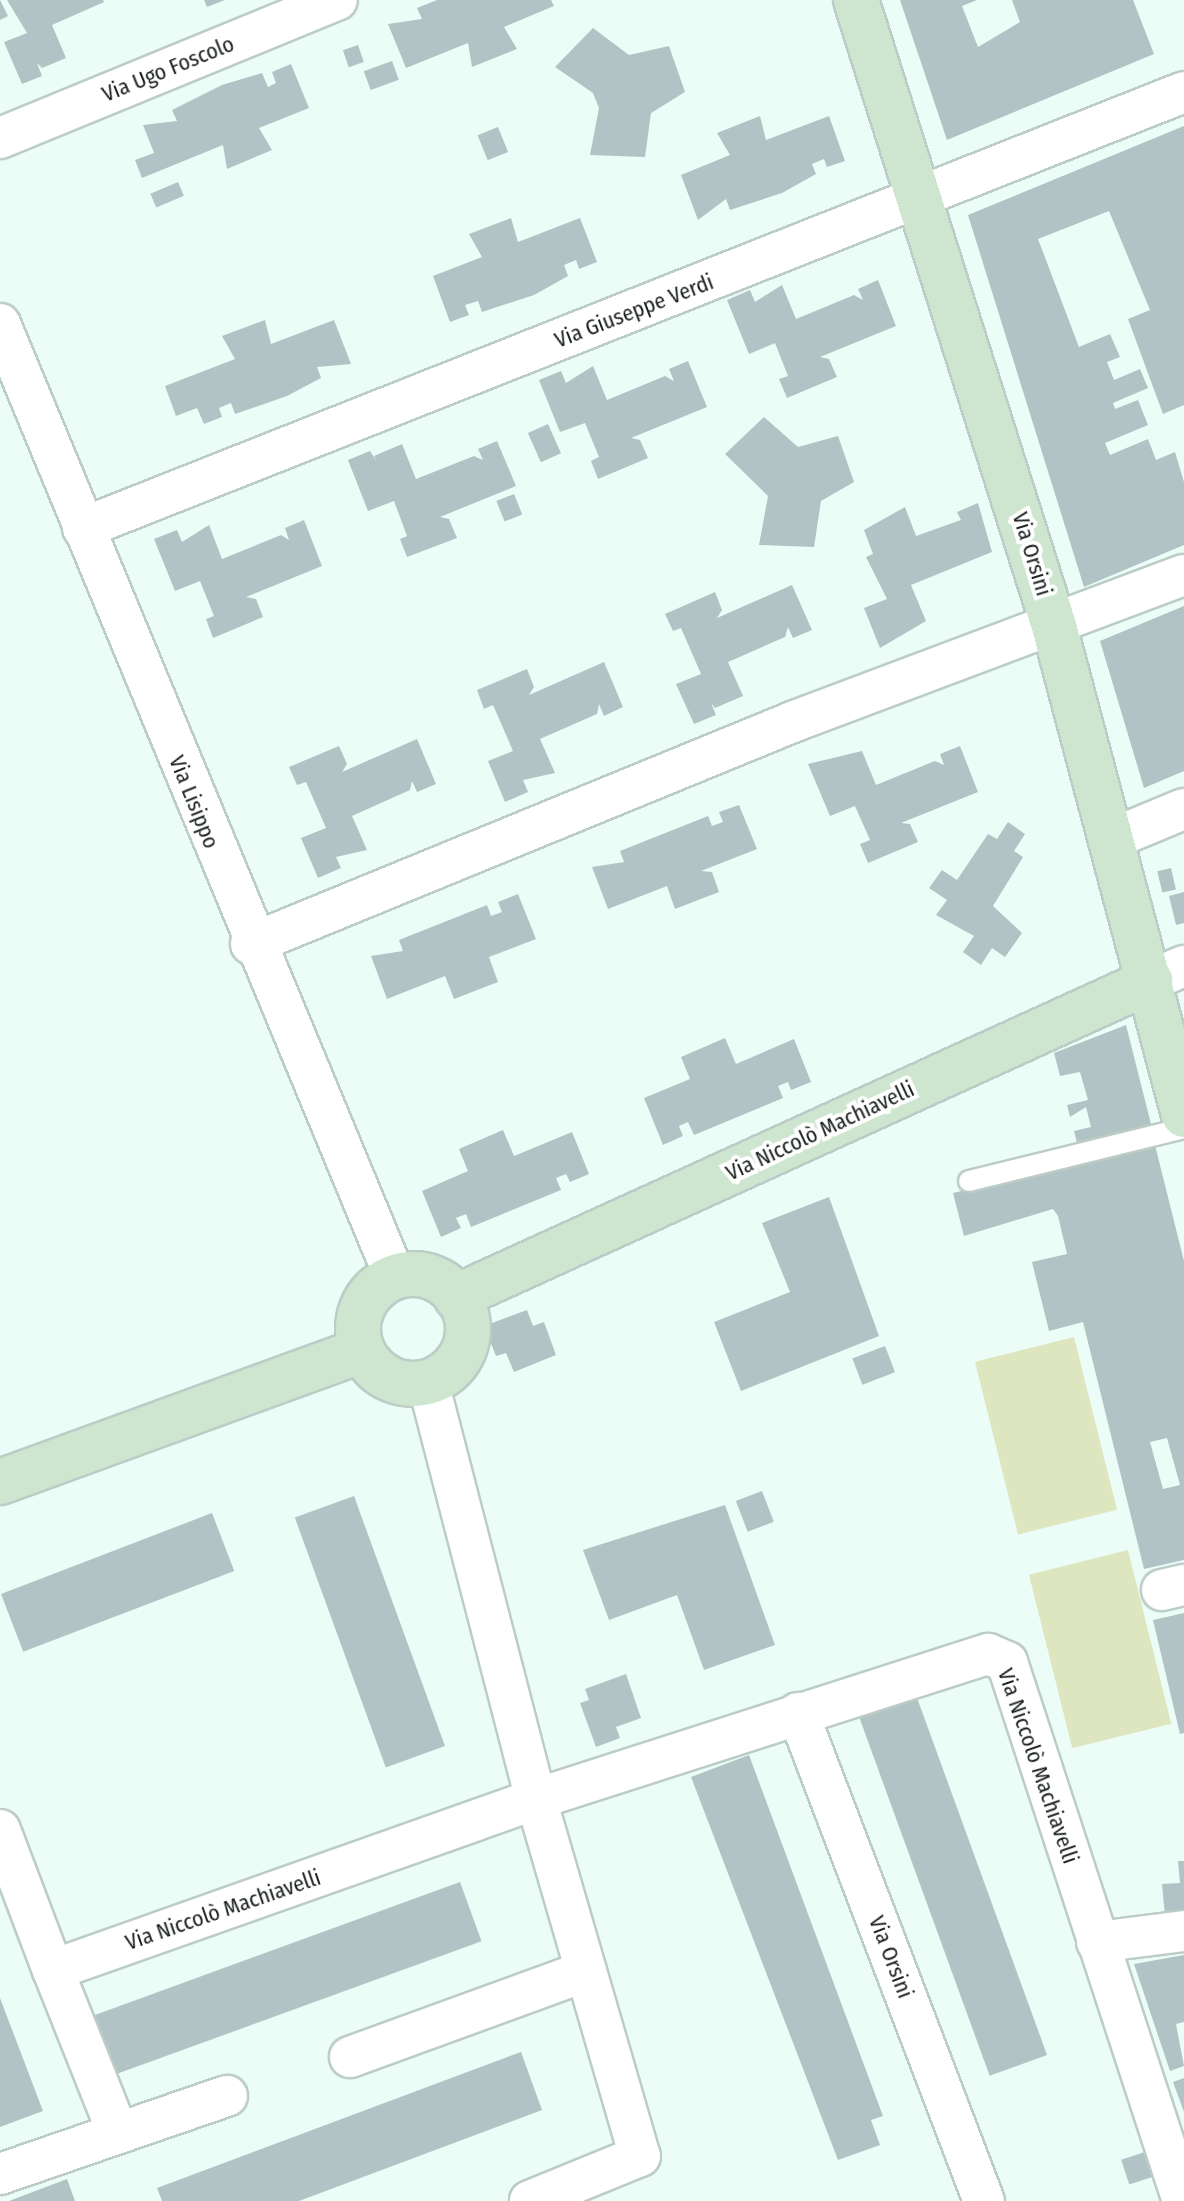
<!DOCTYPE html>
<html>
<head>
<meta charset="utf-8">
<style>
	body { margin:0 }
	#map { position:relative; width:1184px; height:2201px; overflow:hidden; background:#ecfdf7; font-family:"Fira Sans Condensed",sans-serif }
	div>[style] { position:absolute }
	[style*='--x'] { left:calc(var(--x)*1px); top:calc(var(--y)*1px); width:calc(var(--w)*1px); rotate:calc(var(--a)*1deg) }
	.green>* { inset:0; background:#dee6c0; transform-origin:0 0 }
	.building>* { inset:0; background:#b1c3c4; transform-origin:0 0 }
	.roads { filter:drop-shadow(2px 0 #bcccc6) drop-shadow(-2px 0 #bcccc6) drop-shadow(0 2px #bcccc6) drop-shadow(0 -2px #bcccc6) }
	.lane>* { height:20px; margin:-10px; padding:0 10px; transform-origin:10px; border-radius:10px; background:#fff }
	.street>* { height:40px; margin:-20px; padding:0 20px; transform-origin:20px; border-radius:20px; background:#fff }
	.secondary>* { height:44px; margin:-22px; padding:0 22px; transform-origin:22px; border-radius:22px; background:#cee6cf }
	.secondary>.ring { margin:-22px; padding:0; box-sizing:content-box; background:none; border:44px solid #cee6cf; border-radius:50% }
	span { translate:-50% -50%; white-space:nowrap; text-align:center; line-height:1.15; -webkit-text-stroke:8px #fff; paint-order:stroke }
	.street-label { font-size:22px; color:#191f1d }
</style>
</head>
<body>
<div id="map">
	<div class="green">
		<div style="left:1074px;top:1337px;width:178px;height:102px;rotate:76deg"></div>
		<div style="left:1128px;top:1550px;width:179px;height:102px;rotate:76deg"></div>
	</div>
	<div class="building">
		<div style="clip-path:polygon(0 0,8px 16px,0 20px)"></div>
		<div style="clip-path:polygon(7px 0,103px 0,104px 2px,52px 25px,66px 58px,42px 68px,37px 63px,42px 76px,22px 84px,4px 42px,27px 33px)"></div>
		<div style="clip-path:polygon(204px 0,225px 0,207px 7px)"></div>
		<div style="clip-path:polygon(437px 0,551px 0,554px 6px,504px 27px,517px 49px,472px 67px,468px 43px,406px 68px,388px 24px,422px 19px,417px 8px)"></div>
		<div style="clip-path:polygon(900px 0,977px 0,962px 6px,978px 47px,1020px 22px,1012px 0,1133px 0,1154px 54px,947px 140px)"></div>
		<div style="clip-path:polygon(593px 28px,629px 55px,669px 46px,685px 92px,651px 113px,645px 157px,590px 155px,599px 108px,593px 93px,555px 67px)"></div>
		<div style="left:358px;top:45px;width:18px;height:16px;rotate:71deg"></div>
		<div style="left:392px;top:61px;width:20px;height:30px;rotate:70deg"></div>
		<div style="clip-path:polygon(291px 64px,309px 108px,259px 128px,272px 150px,227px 169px,223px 145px,142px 178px,135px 160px,154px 153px,143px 125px,177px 121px,172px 110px,222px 85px,262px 73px,268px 87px,276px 83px,272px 72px)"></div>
		<div style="clip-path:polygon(760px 116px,766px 140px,829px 116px,845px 161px,827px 167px,824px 159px,812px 164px,816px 174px,782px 193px,730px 210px,726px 199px,698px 220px,681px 175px,730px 155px,717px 133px)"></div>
		<div style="clip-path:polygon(1184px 126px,1184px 405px,1163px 414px,1128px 319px,1150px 310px,1109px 211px,1038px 239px,1079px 347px,1110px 334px,1120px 357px,1107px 362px,1114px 380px,1140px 369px,1148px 388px,1113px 403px,1115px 409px,1138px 400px,1148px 425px,1105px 443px,1110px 455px,1148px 439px,1156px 460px,1175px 452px,1184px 482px,1184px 545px,1084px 587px,968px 215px)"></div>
		<div style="left:498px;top:127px;width:27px;height:22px;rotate:68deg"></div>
		<div style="left:178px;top:182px;width:15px;height:30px;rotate:67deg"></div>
		<div style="clip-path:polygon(511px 218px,518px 242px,580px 218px,597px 262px,579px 269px,576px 260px,564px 265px,568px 276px,534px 295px,482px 312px,478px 301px,465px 305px,469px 315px,450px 322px,433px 276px,482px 257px,469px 234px)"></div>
		<div style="clip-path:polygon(878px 280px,896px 326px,820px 357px,829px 359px,837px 377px,787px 398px,779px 379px,788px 376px,775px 343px,749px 354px,727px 300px,750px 290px,755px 302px,782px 285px,796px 319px,854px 295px,863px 300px,858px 289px)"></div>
		<div style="clip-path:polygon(265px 320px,271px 344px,334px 320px,351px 364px,317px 367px,321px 378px,287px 396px,235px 414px,231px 403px,219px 408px,222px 417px,204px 424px,197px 408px,176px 416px,165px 386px,235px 359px,222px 336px)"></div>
		<div style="clip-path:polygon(688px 361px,707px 407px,631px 438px,640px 440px,648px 458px,598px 479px,591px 461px,599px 457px,585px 423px,560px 432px,539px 380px,561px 371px,566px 383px,593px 366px,607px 400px,665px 376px,674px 381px,669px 369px)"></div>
		<div style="clip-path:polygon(764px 417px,798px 447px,838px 436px,854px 482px,821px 501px,814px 547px,759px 545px,768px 496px,725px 454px)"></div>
		<div style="left:548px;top:424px;width:32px;height:22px;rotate:66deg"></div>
		<div style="clip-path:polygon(497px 441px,516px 486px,440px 517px,449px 519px,457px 538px,407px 557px,400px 539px,407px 536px,394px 501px,368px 511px,348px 460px,370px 451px,377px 462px,374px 456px,402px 444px,416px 479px,474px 456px,483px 460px,478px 449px)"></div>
		<div style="left:514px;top:494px;width:22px;height:19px;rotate:68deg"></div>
		<div style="clip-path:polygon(978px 503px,992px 552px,911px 585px,926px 621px,880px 648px,864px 608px,887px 599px,866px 557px,873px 554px,864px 530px,905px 507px,916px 536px,961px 520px,957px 512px)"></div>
		<div style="clip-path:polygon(304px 520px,322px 566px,246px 597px,256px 599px,263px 617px,213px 638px,206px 619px,214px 616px,200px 581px,175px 591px,154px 539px,177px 530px,182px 542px,209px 525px,222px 559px,281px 535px,289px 540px,285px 528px)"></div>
		<div style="clip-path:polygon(792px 585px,812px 630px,793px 638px,788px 627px,785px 637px,728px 662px,743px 696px,715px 708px,711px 703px,716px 715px,694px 724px,676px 684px,701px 674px,681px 628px,673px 631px,665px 614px,715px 592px,722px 610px,717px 618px)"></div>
		<div style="clip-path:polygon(1184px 606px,1184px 771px,1144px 788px,1100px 641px)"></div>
		<div style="clip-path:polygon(604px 662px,623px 707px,604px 716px,599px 704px,597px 714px,540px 739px,555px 773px,523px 780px,528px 792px,505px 802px,488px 761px,513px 751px,493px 705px,484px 709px,477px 690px,527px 669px,534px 687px,529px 695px)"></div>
		<div style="clip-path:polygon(417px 739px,436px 784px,417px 792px,412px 781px,410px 790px,352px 816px,367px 850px,336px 857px,341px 868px,318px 878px,301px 838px,326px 828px,306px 782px,297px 785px,289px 767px,339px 746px,347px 764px,342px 772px)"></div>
		<div style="clip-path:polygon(960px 746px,978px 792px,901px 823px,910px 824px,918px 842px,868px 863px,860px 844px,870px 840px,855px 806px,830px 816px,808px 764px,862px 751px,876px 785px,935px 761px,944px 765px,940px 754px)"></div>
		<div style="clip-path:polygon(739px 805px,757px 849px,701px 871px,712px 872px,719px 892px,675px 909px,667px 886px,608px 909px,592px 867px,624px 862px,620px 851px,708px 816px,712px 826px,723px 822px,719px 812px)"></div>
		<div style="clip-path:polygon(1008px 822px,1025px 834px,1014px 851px,1023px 857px,993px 906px,1022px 933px,1005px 957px,992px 948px,981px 965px,963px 952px,974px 936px,936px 915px,947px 900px,929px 888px,942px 870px,957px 880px,988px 834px,997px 839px)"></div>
		<div style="left:1171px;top:868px;width:22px;height:14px;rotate:77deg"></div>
		<div style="clip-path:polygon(1184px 892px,1184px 923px,1176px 925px,1169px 896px)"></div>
		<div style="clip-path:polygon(518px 894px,536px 939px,489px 957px,498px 982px,454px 999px,445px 976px,387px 999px,371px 956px,403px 951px,399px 940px,487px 905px,491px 916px,502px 912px,498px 902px)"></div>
		<div style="clip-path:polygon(1126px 1025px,1152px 1128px,1078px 1147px,1074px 1131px,1091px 1127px,1086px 1107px,1070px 1117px,1067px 1105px,1088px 1100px,1080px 1072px,1060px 1076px,1054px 1053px)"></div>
		<div style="clip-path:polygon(725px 1038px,736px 1064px,794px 1039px,811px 1082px,791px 1090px,788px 1082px,778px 1086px,783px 1098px,694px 1135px,688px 1122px,679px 1126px,683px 1136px,663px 1145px,644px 1098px,690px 1079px,681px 1057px)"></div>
		<div style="clip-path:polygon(503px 1130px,514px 1156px,572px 1132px,589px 1174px,570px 1182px,566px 1174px,556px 1178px,561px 1190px,471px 1227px,466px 1214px,456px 1218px,461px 1228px,441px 1237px,422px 1191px,468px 1171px,459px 1149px)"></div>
		<div style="clip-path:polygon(evenodd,1155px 1145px,1184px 1261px,1184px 1560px,1144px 1569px,1083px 1322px,1049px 1331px,1032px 1262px,1067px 1254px,1058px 1216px,1053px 1209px,964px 1236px,953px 1193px,1155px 1145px,1167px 1438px,1180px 1485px,1163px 1489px,1150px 1442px,1167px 1438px)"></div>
		<div style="clip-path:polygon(829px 1197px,879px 1336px,741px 1391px,714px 1322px,790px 1292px,762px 1223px)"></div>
		<div style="clip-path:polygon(527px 1310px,533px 1326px,544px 1322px,556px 1355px,514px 1372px,506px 1353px,496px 1356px,484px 1326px)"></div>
		<div style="left:885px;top:1346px;width:28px;height:35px;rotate:69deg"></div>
		<div style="left:762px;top:1491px;width:33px;height:28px;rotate:69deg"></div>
		<div style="left:354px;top:1496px;width:266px;height:63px;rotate:70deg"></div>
		<div style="clip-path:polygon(725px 1505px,775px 1645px,704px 1670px,677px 1595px,609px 1620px,583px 1550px)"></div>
		<div style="left:212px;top:1513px;width:62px;height:226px;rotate:69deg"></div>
		<div style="clip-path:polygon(1184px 1613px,1184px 1733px,1180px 1734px,1153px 1620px)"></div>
		<div style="clip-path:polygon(626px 1674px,641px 1718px,616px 1727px,620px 1738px,596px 1747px,580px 1703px,589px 1700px,585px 1689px)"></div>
		<div style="left:916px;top:1695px;width:383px;height:61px;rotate:70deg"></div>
		<div style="clip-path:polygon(749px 1755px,883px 2116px,871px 2120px,880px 2145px,838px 2160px,691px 1777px)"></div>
		<div style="clip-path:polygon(1178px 1861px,1184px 1861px,1184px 1914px,1165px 1916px,1162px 1884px,1180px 1883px)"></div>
		<div style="left:460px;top:1882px;width:63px;height:390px;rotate:70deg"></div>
		<div style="clip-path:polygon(1184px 1955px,1184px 2022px,1176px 2024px,1184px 2066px,1170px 2071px,1134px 1964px)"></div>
		<div style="clip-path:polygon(0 1998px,43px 2111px,0 2127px)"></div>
		<div style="clip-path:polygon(521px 2052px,542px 2110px,299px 2201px,162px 2201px,157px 2188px)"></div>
		<div style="clip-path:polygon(1184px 2078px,1184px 2112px,1173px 2082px)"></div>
		<div style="left:1145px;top:2152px;width:26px;height:25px;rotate:72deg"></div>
		<div style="clip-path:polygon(67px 2179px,75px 2201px,9px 2201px)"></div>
	</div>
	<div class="roads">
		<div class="lane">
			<div style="--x:969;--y:1181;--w:221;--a:-13.8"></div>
		</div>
		<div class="street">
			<div style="--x:0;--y:138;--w:364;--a:-22.3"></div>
			<div style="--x:0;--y:324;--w:1032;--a:67.49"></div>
			<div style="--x:83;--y:528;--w:1184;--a:-21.6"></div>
			<div style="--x:1109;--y:840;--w:81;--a:-22.5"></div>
			<div style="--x:251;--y:944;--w:588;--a:-22.29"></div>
			<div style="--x:795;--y:721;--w:415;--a:-20.6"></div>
			<div style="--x:1150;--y:981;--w:37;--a:-24"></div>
			<div style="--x:428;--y:1382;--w:431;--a:75.5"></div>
			<div style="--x:536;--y:1799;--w:372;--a:73.8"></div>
			<div style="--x:640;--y:2156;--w:119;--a:157.8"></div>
			<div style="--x:1162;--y:1590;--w:23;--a:-13"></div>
			<div style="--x:798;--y:1713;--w:522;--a:69.14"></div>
			<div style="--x:0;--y:1830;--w:150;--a:69.3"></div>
			<div style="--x:53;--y:1970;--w:512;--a:-19.5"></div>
			<div style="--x:536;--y:1799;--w:475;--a:-17.8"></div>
			<div style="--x:988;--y:1654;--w:21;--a:23"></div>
			<div style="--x:1007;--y:1662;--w:567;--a:71.92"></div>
			<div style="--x:1097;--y:1942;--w:88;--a:-7.2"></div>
			<div style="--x:53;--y:1970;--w:175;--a:68.3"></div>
			<div style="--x:350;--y:2057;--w:251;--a:-20"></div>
			<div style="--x:0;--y:2174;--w:240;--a:-19"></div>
		</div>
		<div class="secondary">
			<div style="--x:856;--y:0;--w:657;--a:72.45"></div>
			<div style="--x:1054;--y:626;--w:506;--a:75.11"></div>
			<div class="ring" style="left:358px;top:1274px;width:66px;height:66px"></div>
			<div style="--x:456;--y:1297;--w:763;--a:-24.48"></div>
			<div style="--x:0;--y:1482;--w:385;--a:-20"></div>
		</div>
	</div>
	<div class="street-label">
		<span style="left:168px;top:69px;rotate:-22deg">Via Ugo Foscolo</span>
		<span style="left:634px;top:311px;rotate:-21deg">Via Giuseppe Verdi</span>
		<span style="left:1032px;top:554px;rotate:73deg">Via Orsini</span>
		<span style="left:194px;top:802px;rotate:68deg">Via Lisippo</span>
		<span style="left:820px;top:1131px;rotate:-25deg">Via Niccolò Machiavelli</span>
		<span style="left:1038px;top:1766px;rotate:71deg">Via Niccolò Machiavelli</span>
		<span style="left:223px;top:1910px;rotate:-19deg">Via Niccolò Machiavelli</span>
		<span style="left:891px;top:1957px;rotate:69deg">Via Orsini</span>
	</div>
</div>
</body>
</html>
